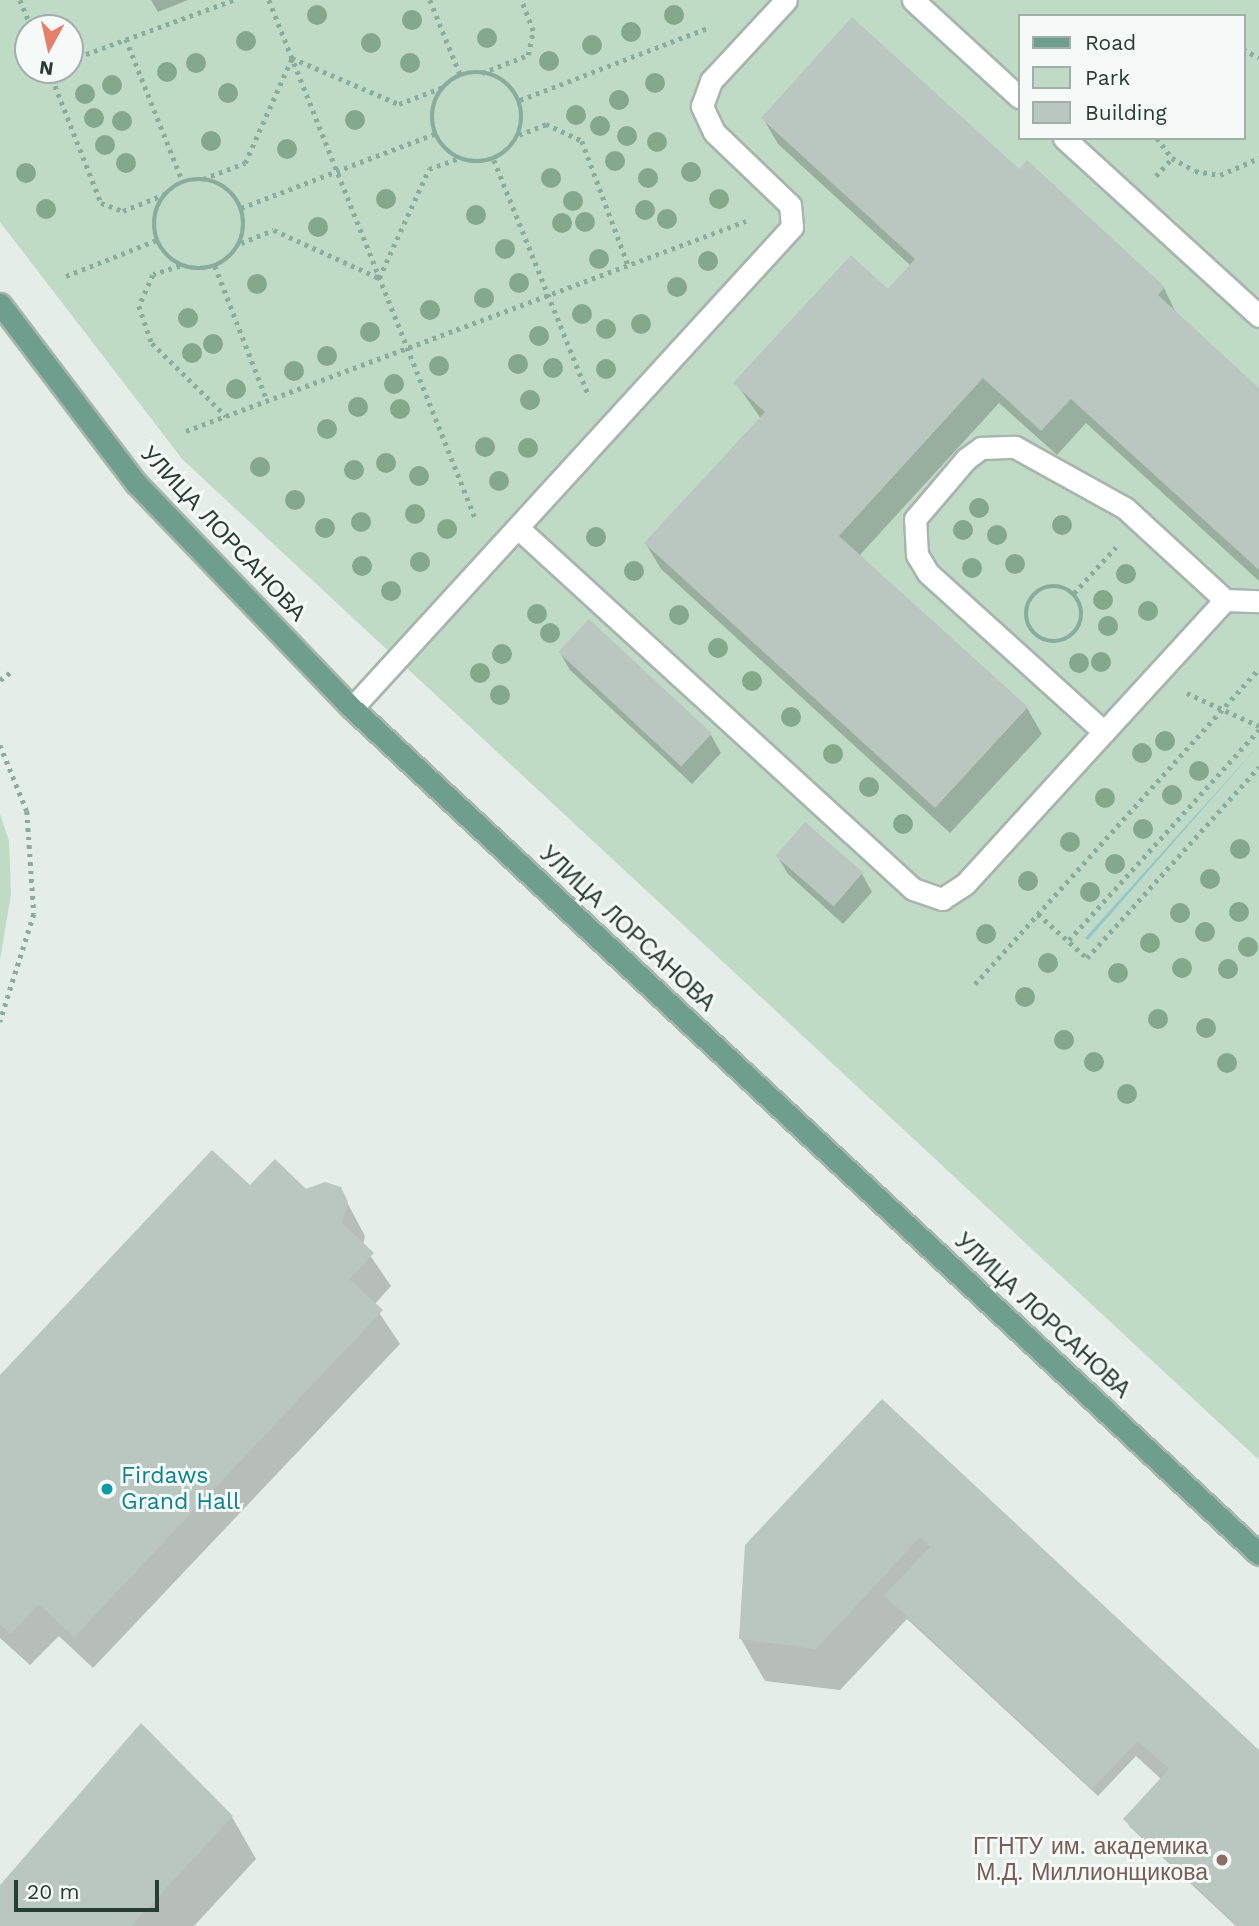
<!DOCTYPE html>
<html>
<head>
<meta charset="utf-8">
<style>
	body { margin:0 }
	#map { position:relative; width:1259px; height:1926px; overflow:hidden; background:#e5ede8; font-family:"Work Sans",sans-serif }
	div>[style] { position:absolute }
	[style*='--x'] { left:calc(var(--x)*1px); top:calc(var(--y)*1px); width:calc(var(--w)*1px); rotate:calc(var(--a)*1deg) }
	.green>* { inset:0; background:#c0dbc5 }
	.water>* { inset:0; background:#92c8cc }
	.shadow>* { inset:0; background:#0003 }
	.building>* { inset:0; background:#bac7c1; transform-origin:0 0 }
	.path>* { height:4.5px; margin-top:-2.25px; transform-origin:0; background:repeating-linear-gradient(90deg,#88ad9e 0 3.5px,transparent 0 8.5px) }
	.path>.ring { margin:-2.25px; padding:0; box-sizing:content-box; background:none; border:4.5px solid #88ad9e; border-radius:50% }
	.roads { filter:drop-shadow(2px 0 #a8b5ae) drop-shadow(-2px 0 #a8b5ae) drop-shadow(0 2px #a8b5ae) drop-shadow(0 -2px #a8b5ae) }
	.minor>* { height:21px; margin:-10.5px; padding:0 10.5px; transform-origin:10.5px; border-radius:10.5px; background:#fff }
	.major>* { height:21px; margin:-10.5px; padding:0 10.5px; transform-origin:10.5px; border-radius:10.5px; background:#6e9e8d }
	.trees>* { width:20px; height:20px; margin:-10px; border-radius:50%; background:#83a88e }
	.dots>* { width:19px; height:19px; translate:-50% -50%; box-sizing:border-box; border:4px solid #f5f9f7; border-radius:50% }
	span { translate:-50% -50%; white-space:nowrap; text-align:center; line-height:1.15; -webkit-text-stroke:6px #f5f9f7; paint-order:stroke }
	.street-label { font-size:23px; color:#263d34 }
	.culture-label { font-size:23px; color:#0d838f }
	.left { translate:0 -50%; text-align:left }
	.education-label { font-size:23px; color:#785e54 }
	.right { translate:-100% -50%; text-align:right }
	.legend { position:absolute; left:1018px; top:14px; width:228px; height:126px; box-sizing:border-box; background:#f5f9f7; border:2px solid #a2aea9; margin:0; padding:9px 12px; list-style:none; font-size:21px; color:#263d34 }
	.legend li { display:flex; align-items:center; gap:14px; height:35px }
	.legend b { width:35px; border:2px solid #a2aea9 }
	.north { position:absolute; left:14px; top:14px; width:70px; height:70px; box-sizing:border-box; background:#f5f9f7; border:2px solid #a2aea9; border-radius:50%; rotate:188deg; font-size:19px; font-weight:700; line-height:28px; text-align:center; color:#263d34 }
	.north::after { content:''; display:block; margin:auto; width:24px; height:32px; background:#e57e6b; clip-path:polygon(50% 0,100% 100%,50% 72%,0 100%) }
	.scale { position:absolute; left:14px; top:1880px; width:145px; height:32px; box-sizing:border-box; border:4px solid #263d34; border-top:0; padding-left:9px; font-size:21px; line-height:24px; white-space:nowrap; color:#263d34; -webkit-text-stroke:5px #f5f9f7; paint-order:stroke }
</style>
</head>
<body>
<div id="map">
	<div class="green">
		<div style="clip-path:polygon(evenodd,0 0,1259px 0,1259px 1460px,183px 460px,0 222px,0 0,1019px 16px,1243px 16px,1243px 138px,1019px 138px,1019px 16px,0 0,28px 28px,70px 28px,70px 70px,28px 70px,28px 28px)"></div>
		<div style="clip-path:polygon(0 814px,9px 841px,11px 894px,0 960px)"></div>
	</div>
	<div class="water">
		<div style="clip-path:polygon(1259px 745px,1088px 940px,1085px 938px)"></div>
	</div>
	<div class="shadow">
		<div style="clip-path:polygon(151px 0,188px 0,158px 12px)"></div>
		<div style="clip-path:polygon(763px 118px,1019px 171px,1164px 288px,1177px 315px,1259px 390px,1259px 581px,1086px 423px,1057px 455px,999px 403px,859px 556px,1027px 708px,1042px 734px,950px 833px,661px 569px,646px 544px,761px 419px,736px 383px,888px 291px,911px 266px,778px 144px)"></div>
		<div style="clip-path:polygon(560px 653px,711px 735px,721px 753px,692px 784px,570px 670px)"></div>
		<div style="clip-path:polygon(777px 856px,862px 874px,872px 892px,843px 924px,788px 874px)"></div>
		<div style="clip-path:polygon(250px 1188px,340px 1189px,365px 1236px,363px 1245px,391px 1286px,374px 1305px,400px 1344px,93px 1668px,59px 1636px,30px 1665px,0 1638px,0 1377px)"></div>
		<div style="clip-path:polygon(882px 1402px,1259px 1753px,1259px 1926px,1236px 1926px,1130px 1827px,1125px 1819px,1162px 1780px,1136px 1756px,1098px 1796px,907px 1619px,840px 1690px,765px 1681px,741px 1639px)"></div>
		<div style="clip-path:polygon(232px 1817px,256px 1859px,194px 1926px,0 1926px,0 1887px)"></div>
	</div>
	<div class="building">
		<div style="clip-path:polygon(852px 17px,1019px 169px,1027px 160px,1165px 287px,1158px 295px,1259px 388px,1259px 570px,1071px 399px,1041px 431px,983px 378px,839px 536px,1028px 707px,935px 808px,644px 543px,765px 412px,733px 383px,851px 255px,888px 289px,915px 259px,761px 118px)"></div>
		<div style="left:589px;top:619px;width:168px;height:45px;rotate:43deg"></div>
		<div style="left:805px;top:822px;width:77px;height:45px;rotate:41deg"></div>
		<div style="clip-path:polygon(212px 1150px,250px 1185px,275px 1159px,306px 1189px,325px 1182px,341px 1187px,348px 1202px,342px 1223px,374px 1253px,349px 1279px,383px 1310px,74px 1637px,39px 1604px,10px 1634px,0 1624px,0 1375px)"></div>
		<div style="clip-path:polygon(882px 1399px,1259px 1750px,1259px 1926px,1238px 1926px,1123px 1819px,1169px 1769px,1138px 1741px,1092px 1789px,884px 1595px,930px 1547px,920px 1537px,816px 1649px,739px 1639px,745px 1545px)"></div>
		<div style="clip-path:polygon(141px 1723px,233px 1816px,131px 1926px,0 1926px,0 1885px)"></div>
	</div>
	<div class="path">
		<div style="--x:20;--y:0;--w:30;--a:67"></div>
		<div style="--x:269;--y:0;--w:560;--a:68.29"></div>
		<div style="--x:430;--y:0;--w:80;--a:67.9"></div>
		<div style="--x:126;--y:39;--w:152;--a:68.3"></div>
		<div style="--x:1243;--y:49;--w:18;--a:29"></div>
		<div style="--x:70;--y:60;--w:174;--a:-20.2"></div>
		<div style="--x:49;--y:70;--w:143;--a:68.6"></div>
		<div style="--x:101;--y:203;--w:23;--a:20"></div>
		<div style="--x:123;--y:211;--w:45;--a:-22"></div>
		<div class="ring" style="left:432px;top:72px;width:85.5px;height:85.5px"></div>
		<div style="--x:482;--y:73;--w:49;--a:-21.4"></div>
		<div style="--x:528;--y:55;--w:25;--a:-78"></div>
		<div style="--x:533;--y:31;--w:33;--a:-111"></div>
		<div style="--x:520;--y:100;--w:201;--a:-21"></div>
		<div style="--x:519;--y:135;--w:29;--a:-22"></div>
		<div style="--x:546;--y:124;--w:40;--a:25"></div>
		<div style="--x:582;--y:141;--w:132;--a:69.6"></div>
		<div style="--x:1157;--y:138;--w:25;--a:53"></div>
		<div style="--x:1172;--y:158;--w:26;--a:29"></div>
		<div style="--x:1195;--y:171;--w:25;--a:9"></div>
		<div style="--x:1220;--y:175;--w:43;--a:-23.6"></div>
		<div style="--x:494;--y:160;--w:254;--a:68.1"></div>
		<div style="--x:1156;--y:176;--w:24;--a:-48"></div>
		<div style="--x:203;--y:179;--w:45;--a:-20.9"></div>
		<div style="--x:245;--y:163;--w:115;--a:-65.9"></div>
		<div style="--x:292;--y:58;--w:116;--a:23.3"></div>
		<div style="--x:399;--y:104;--w:47;--a:-21.1"></div>
		<div class="ring" style="left:154px;top:179px;width:85.5px;height:85.5px"></div>
		<div style="--x:241;--y:208;--w:207;--a:-21"></div>
		<div style="--x:241;--y:243;--w:35;--a:-22"></div>
		<div style="--x:274;--y:230;--w:115;--a:24.6"></div>
		<div style="--x:379;--y:278;--w:120;--a:-65.4"></div>
		<div style="--x:429;--y:169;--w:32;--a:-20"></div>
		<div style="--x:180;--y:266;--w:28;--a:162"></div>
		<div style="--x:153;--y:275;--w:34;--a:114"></div>
		<div style="--x:139;--y:306;--w:39;--a:71"></div>
		<div style="--x:152;--y:343;--w:104;--a:44.6"></div>
		<div style="--x:215;--y:266;--w:144;--a:68.8"></div>
		<div style="--x:66;--y:276;--w:98;--a:-21.6"></div>
		<div style="--x:186;--y:431;--w:598;--a:-20.56"></div>
		<div class="ring" style="left:1026px;top:586px;width:51.5px;height:51.5px"></div>
		<div style="--x:1074;--y:593;--w:62;--a:-47.6"></div>
		<div style="--x:0;--y:680;--w:15;--a:-37"></div>
		<div style="--x:1187;--y:693;--w:79;--a:24.6"></div>
		<div style="--x:0;--y:745;--w:71;--a:67.8"></div>
		<div style="--x:27;--y:811;--w:103;--a:86.1"></div>
		<div style="--x:34;--y:914;--w:113;--a:107.5"></div>
		<div style="--x:1038;--y:914;--w:66;--a:41.9"></div>
		<div style="--x:1087;--y:958;--w:257;--a:-48"></div>
		<div style="--x:1069;--y:940;--w:283;--a:-47.9"></div>
		<div style="--x:975;--y:984;--w:424;--a:-48"></div>
	</div>
	<div class="roads">
		<div class="minor">
			<div style="--x:913;--y:0;--w:144;--a:42.5"></div>
			<div style="--x:1064;--y:138;--w:264;--a:42.4"></div>
			<div style="--x:518;--y:528;--w:535;--a:42.42"></div>
			<div style="--x:913;--y:889;--w:31;--a:19"></div>
			<div style="--x:942;--y:899;--w:27;--a:-33"></div>
			<div style="--x:965;--y:884;--w:206;--a:-47.6"></div>
			<div style="--x:1104;--y:732;--w:237;--a:-137.9"></div>
			<div style="--x:928;--y:573;--w:21;--a:-121"></div>
			<div style="--x:917;--y:555;--w:36;--a:-93"></div>
			<div style="--x:915;--y:519;--w:79;--a:-49.6"></div>
			<div style="--x:966;--y:459;--w:19;--a:-36"></div>
			<div style="--x:981;--y:448;--w:34;--a:-2"></div>
			<div style="--x:1015;--y:447;--w:126;--a:29"></div>
			<div style="--x:1125;--y:508;--w:136;--a:42.6"></div>
			<div style="--x:1225;--y:600;--w:34;--a:2"></div>
			<div style="--x:352;--y:708;--w:652;--a:-47.55"></div>
			<div style="--x:792;--y:227;--w:22;--a:-95"></div>
			<div style="--x:790;--y:205;--w:105;--a:-136.2"></div>
			<div style="--x:714;--y:132;--w:29;--a:-115"></div>
			<div style="--x:702;--y:106;--w:27;--a:-70"></div>
			<div style="--x:711;--y:81;--w:110;--a:-47.2"></div>
			<div style="--x:1104;--y:732;--w:179;--a:-47.5"></div>
		</div>
		<div class="major">
			<div style="--x:0;--y:304;--w:225;--a:52.8"></div>
			<div style="--x:136;--y:483;--w:312;--a:46.2"></div>
			<div style="--x:352;--y:708;--w:1240;--a:43.01"></div>
		</div>
	</div>
	<div class="trees">
		<div style="left:317px;top:15px"></div>
		<div style="left:674px;top:15px"></div>
		<div style="left:412px;top:20px"></div>
		<div style="left:631px;top:32px"></div>
		<div style="left:487px;top:38px"></div>
		<div style="left:246px;top:41px"></div>
		<div style="left:371px;top:43px"></div>
		<div style="left:592px;top:45px"></div>
		<div style="left:549px;top:61px"></div>
		<div style="left:196px;top:63px"></div>
		<div style="left:410px;top:63px"></div>
		<div style="left:167px;top:72px"></div>
		<div style="left:655px;top:83px"></div>
		<div style="left:112px;top:85px"></div>
		<div style="left:228px;top:93px"></div>
		<div style="left:85px;top:94px"></div>
		<div style="left:619px;top:100px"></div>
		<div style="left:576px;top:115px"></div>
		<div style="left:94px;top:118px"></div>
		<div style="left:355px;top:120px"></div>
		<div style="left:122px;top:121px"></div>
		<div style="left:600px;top:126px"></div>
		<div style="left:627px;top:136px"></div>
		<div style="left:211px;top:141px"></div>
		<div style="left:657px;top:142px"></div>
		<div style="left:105px;top:145px"></div>
		<div style="left:287px;top:149px"></div>
		<div style="left:615px;top:161px"></div>
		<div style="left:126px;top:163px"></div>
		<div style="left:691px;top:172px"></div>
		<div style="left:26px;top:173px"></div>
		<div style="left:551px;top:178px"></div>
		<div style="left:648px;top:178px"></div>
		<div style="left:386px;top:199px"></div>
		<div style="left:719px;top:199px"></div>
		<div style="left:573px;top:201px"></div>
		<div style="left:46px;top:209px"></div>
		<div style="left:645px;top:210px"></div>
		<div style="left:476px;top:215px"></div>
		<div style="left:667px;top:219px"></div>
		<div style="left:585px;top:222px"></div>
		<div style="left:562px;top:223px"></div>
		<div style="left:318px;top:227px"></div>
		<div style="left:505px;top:249px"></div>
		<div style="left:599px;top:259px"></div>
		<div style="left:708px;top:261px"></div>
		<div style="left:519px;top:283px"></div>
		<div style="left:257px;top:284px"></div>
		<div style="left:677px;top:287px"></div>
		<div style="left:484px;top:298px"></div>
		<div style="left:430px;top:310px"></div>
		<div style="left:582px;top:314px"></div>
		<div style="left:188px;top:318px"></div>
		<div style="left:641px;top:324px"></div>
		<div style="left:606px;top:329px"></div>
		<div style="left:370px;top:332px"></div>
		<div style="left:539px;top:336px"></div>
		<div style="left:213px;top:344px"></div>
		<div style="left:192px;top:353px"></div>
		<div style="left:327px;top:356px"></div>
		<div style="left:518px;top:364px"></div>
		<div style="left:439px;top:366px"></div>
		<div style="left:553px;top:368px"></div>
		<div style="left:606px;top:369px"></div>
		<div style="left:294px;top:371px"></div>
		<div style="left:394px;top:384px"></div>
		<div style="left:236px;top:389px"></div>
		<div style="left:530px;top:400px"></div>
		<div style="left:358px;top:407px"></div>
		<div style="left:400px;top:409px"></div>
		<div style="left:327px;top:429px"></div>
		<div style="left:485px;top:447px"></div>
		<div style="left:528px;top:448px"></div>
		<div style="left:386px;top:463px"></div>
		<div style="left:260px;top:467px"></div>
		<div style="left:354px;top:470px"></div>
		<div style="left:419px;top:476px"></div>
		<div style="left:499px;top:481px"></div>
		<div style="left:295px;top:500px"></div>
		<div style="left:979px;top:508px"></div>
		<div style="left:415px;top:514px"></div>
		<div style="left:361px;top:522px"></div>
		<div style="left:1062px;top:525px"></div>
		<div style="left:325px;top:528px"></div>
		<div style="left:447px;top:529px"></div>
		<div style="left:963px;top:530px"></div>
		<div style="left:997px;top:535px"></div>
		<div style="left:596px;top:537px"></div>
		<div style="left:420px;top:562px"></div>
		<div style="left:1015px;top:564px"></div>
		<div style="left:362px;top:566px"></div>
		<div style="left:972px;top:568px"></div>
		<div style="left:634px;top:571px"></div>
		<div style="left:1126px;top:574px"></div>
		<div style="left:391px;top:591px"></div>
		<div style="left:1103px;top:600px"></div>
		<div style="left:1148px;top:611px"></div>
		<div style="left:537px;top:614px"></div>
		<div style="left:679px;top:615px"></div>
		<div style="left:1108px;top:626px"></div>
		<div style="left:550px;top:633px"></div>
		<div style="left:718px;top:648px"></div>
		<div style="left:502px;top:654px"></div>
		<div style="left:1101px;top:662px"></div>
		<div style="left:1079px;top:663px"></div>
		<div style="left:480px;top:673px"></div>
		<div style="left:752px;top:681px"></div>
		<div style="left:500px;top:695px"></div>
		<div style="left:791px;top:717px"></div>
		<div style="left:1165px;top:741px"></div>
		<div style="left:1142px;top:753px"></div>
		<div style="left:833px;top:754px"></div>
		<div style="left:1199px;top:771px"></div>
		<div style="left:869px;top:787px"></div>
		<div style="left:1172px;top:795px"></div>
		<div style="left:1105px;top:798px"></div>
		<div style="left:903px;top:824px"></div>
		<div style="left:1143px;top:829px"></div>
		<div style="left:1070px;top:842px"></div>
		<div style="left:1240px;top:849px"></div>
		<div style="left:1115px;top:864px"></div>
		<div style="left:1210px;top:879px"></div>
		<div style="left:1028px;top:881px"></div>
		<div style="left:1090px;top:892px"></div>
		<div style="left:1239px;top:912px"></div>
		<div style="left:1180px;top:913px"></div>
		<div style="left:1205px;top:932px"></div>
		<div style="left:986px;top:934px"></div>
		<div style="left:1150px;top:943px"></div>
		<div style="left:1248px;top:947px"></div>
		<div style="left:1048px;top:963px"></div>
		<div style="left:1182px;top:968px"></div>
		<div style="left:1228px;top:969px"></div>
		<div style="left:1118px;top:973px"></div>
		<div style="left:1025px;top:997px"></div>
		<div style="left:1158px;top:1019px"></div>
		<div style="left:1206px;top:1028px"></div>
		<div style="left:1064px;top:1040px"></div>
		<div style="left:1094px;top:1062px"></div>
		<div style="left:1227px;top:1063px"></div>
		<div style="left:1127px;top:1094px"></div>
	</div>
	<div class="dots">
		<div style="left:107px;top:1489px;background:#0f9aa8"></div>
		<div style="left:1222px;top:1860px;background:#8d6e63"></div>
	</div>
	<div class="street-label">
		<span style="left:223px;top:534px;rotate:47deg">УЛИЦА ЛОРСАНОВА</span>
		<span style="left:627px;top:929px;rotate:43deg">УЛИЦА ЛОРСАНОВА</span>
		<span style="left:1042px;top:1316px;rotate:43deg">УЛИЦА ЛОРСАНОВА</span>
	</div>
	<div class="culture-label">
		<span class="left" style="left:121px;top:1489px">Firdaws<br>Grand Hall</span>
	</div>
	<div class="education-label">
		<span class="right" style="left:1208px;top:1860px">ГГНТУ им. академика<br>М.Д. Миллионщикова</span>
	</div>
	<ul class="legend">
	<li><b style="height:9px;background:#6e9e8d"></b>Road</li>
	<li><b style="height:19px;background:#c0dbc5"></b>Park</li>
	<li><b style="height:19px;background:#bac7c1"></b>Building</li>
	</ul>
	<div class="north">N</div>
	<div class="scale">20 m</div>
</div>
</body>
</html>
